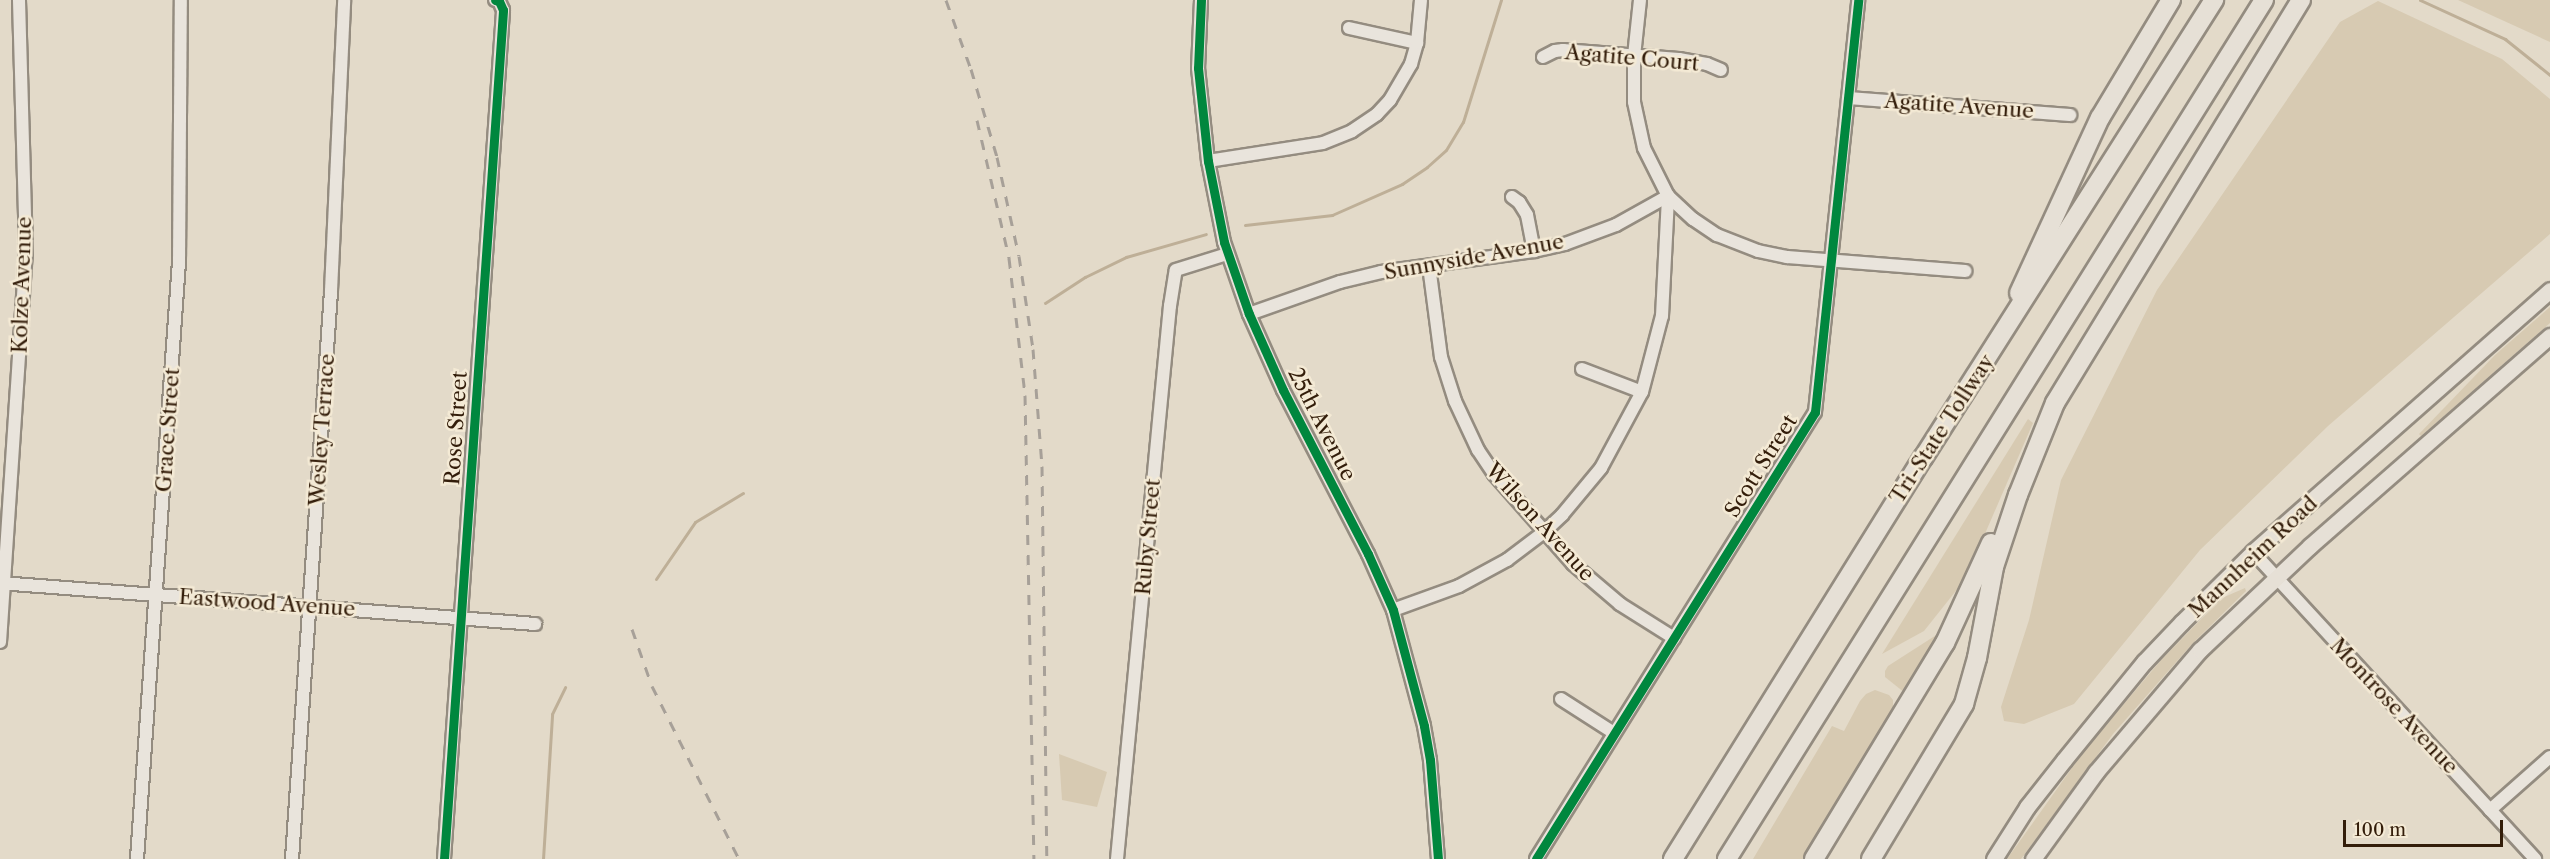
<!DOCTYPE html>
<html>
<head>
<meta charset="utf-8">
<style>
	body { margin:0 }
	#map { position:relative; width:2550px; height:859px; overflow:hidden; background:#e3dac9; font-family:"Libre Caslon Text",serif }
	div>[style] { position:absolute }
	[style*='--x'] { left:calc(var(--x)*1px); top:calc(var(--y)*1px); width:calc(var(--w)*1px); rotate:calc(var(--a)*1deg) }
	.green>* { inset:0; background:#d7cab2 }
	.stream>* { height:3px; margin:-1.5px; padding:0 1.5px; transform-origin:1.5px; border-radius:1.5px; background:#beaf97 }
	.roads { filter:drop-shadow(2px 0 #948c80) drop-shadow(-2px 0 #948c80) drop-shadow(0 2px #948c80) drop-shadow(0 -2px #948c80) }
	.minor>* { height:12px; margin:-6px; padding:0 6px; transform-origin:6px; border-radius:6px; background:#e9e4dc }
	.major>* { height:15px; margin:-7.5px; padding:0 7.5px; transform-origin:7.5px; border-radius:7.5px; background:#e6e0d6 }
	.highway>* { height:18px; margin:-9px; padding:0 9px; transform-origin:9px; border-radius:9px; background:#e6e0d6 }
	.rail>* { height:3px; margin-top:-1.5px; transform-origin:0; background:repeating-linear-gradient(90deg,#a7a098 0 10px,transparent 0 20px) }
	.cycleway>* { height:9px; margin:-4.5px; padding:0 4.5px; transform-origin:4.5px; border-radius:4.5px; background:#00873e }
	span { translate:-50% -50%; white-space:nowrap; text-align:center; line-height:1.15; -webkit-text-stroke:5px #f4ead5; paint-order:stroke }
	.street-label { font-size:21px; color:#331d0a }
	.scale { position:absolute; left:2343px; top:820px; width:160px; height:27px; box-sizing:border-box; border:3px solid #331d0a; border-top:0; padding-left:8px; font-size:18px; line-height:21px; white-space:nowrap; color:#331d0a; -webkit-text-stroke:4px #f4ead5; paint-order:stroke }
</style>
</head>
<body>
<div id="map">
	<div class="green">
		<div style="clip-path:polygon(2458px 0,2550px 0,2550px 42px)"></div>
		<div style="clip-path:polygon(2378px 1px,2502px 59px,2550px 99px,2550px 234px,2328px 426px,2200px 550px,2074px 704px,2024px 724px,2004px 721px,2001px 707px,2029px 620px,2061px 480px,2157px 290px,2340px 22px)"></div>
		<div style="clip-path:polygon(2550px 307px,2550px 323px,2421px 436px,2419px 434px,2495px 355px)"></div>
		<div style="clip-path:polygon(2028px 419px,2033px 423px,1974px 559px,1959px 587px,1924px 631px,1882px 654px)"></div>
		<div style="clip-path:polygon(2245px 588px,2246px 591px,2193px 643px,2113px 734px,2021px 859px,2007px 859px,2084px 751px,2162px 659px,2222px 598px)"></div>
		<div style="clip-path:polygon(1941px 632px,1905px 693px,1885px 677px,1885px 671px,1888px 666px)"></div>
		<div style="clip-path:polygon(1875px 690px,1889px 695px,1893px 700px,1893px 710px,1885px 727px,1888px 731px,1804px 859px,1753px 859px,1832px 726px,1844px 731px,1860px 701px,1866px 694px)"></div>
		<div style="clip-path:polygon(1059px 754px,1107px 772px,1097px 807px,1062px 800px)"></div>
	</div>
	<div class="stream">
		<div style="--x:2420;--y:0;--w:94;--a:24.6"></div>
		<div style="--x:2505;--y:39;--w:58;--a:38.7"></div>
		<div style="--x:1245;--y:225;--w:88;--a:-6.6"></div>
		<div style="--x:1332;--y:215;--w:77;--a:-23.9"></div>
		<div style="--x:1402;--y:184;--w:30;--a:-34"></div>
		<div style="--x:1427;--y:167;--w:25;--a:-42"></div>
		<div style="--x:1446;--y:150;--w:33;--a:-59"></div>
		<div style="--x:1463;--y:122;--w:128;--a:-72.7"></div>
		<div style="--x:1045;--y:303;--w:48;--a:-33"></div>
		<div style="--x:1085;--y:277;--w:46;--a:-26"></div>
		<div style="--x:1126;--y:257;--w:83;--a:-16"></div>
		<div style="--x:656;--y:579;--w:69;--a:-55.6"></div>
		<div style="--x:695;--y:522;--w:56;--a:-31.1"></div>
		<div style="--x:543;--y:859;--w:145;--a:-86.4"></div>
		<div style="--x:552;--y:714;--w:30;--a:-64"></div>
	</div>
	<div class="roads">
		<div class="minor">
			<div style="--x:1201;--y:0;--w:68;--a:92.5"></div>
			<div style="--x:1198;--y:68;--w:94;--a:83.9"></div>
			<div style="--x:1208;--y:161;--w:83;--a:78.8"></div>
			<div style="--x:1224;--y:242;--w:76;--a:70.9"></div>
			<div style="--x:1249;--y:314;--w:83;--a:65.9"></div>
			<div style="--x:1283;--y:390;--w:185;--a:62.6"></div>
			<div style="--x:1368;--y:554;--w:61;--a:65.9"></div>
			<div style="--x:1393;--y:610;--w:120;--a:75"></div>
			<div style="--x:1424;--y:726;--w:35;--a:80"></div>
			<div style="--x:1430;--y:760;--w:99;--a:85.4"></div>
			<div style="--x:1349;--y:28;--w:70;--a:12.4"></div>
			<div style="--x:1543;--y:57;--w:13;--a:-27"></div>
			<div style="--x:1555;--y:51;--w:8;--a:-7"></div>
			<div style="--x:1563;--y:50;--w:116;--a:4.4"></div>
			<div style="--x:1679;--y:59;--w:28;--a:10"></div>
			<div style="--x:1707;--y:64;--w:15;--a:23"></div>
			<div style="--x:1848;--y:98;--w:223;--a:4.4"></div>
			<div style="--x:1208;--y:161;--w:116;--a:-8.9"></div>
			<div style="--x:1323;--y:143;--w:31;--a:-22"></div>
			<div style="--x:1352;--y:131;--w:30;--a:-34"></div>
			<div style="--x:1377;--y:114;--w:19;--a:-47"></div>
			<div style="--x:1390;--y:100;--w:42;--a:-59.7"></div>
			<div style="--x:1411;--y:64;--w:22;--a:-74"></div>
			<div style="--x:1417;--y:43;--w:43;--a:-84.7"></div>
			<div style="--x:1512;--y:197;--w:9;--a:36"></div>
			<div style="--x:1519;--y:202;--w:15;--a:58"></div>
			<div style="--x:1527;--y:215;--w:37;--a:79"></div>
			<div style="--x:1429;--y:266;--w:92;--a:82.5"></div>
			<div style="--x:1441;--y:357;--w:46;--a:72.3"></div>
			<div style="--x:1455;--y:401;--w:54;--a:64.9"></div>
			<div style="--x:1478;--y:450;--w:29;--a:56"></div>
			<div style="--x:1494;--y:474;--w:120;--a:48.7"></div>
			<div style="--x:1573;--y:564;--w:62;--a:40.4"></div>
			<div style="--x:1620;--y:604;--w:64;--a:32.2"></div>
			<div style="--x:1249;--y:314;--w:96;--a:-19.4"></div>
			<div style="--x:1340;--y:282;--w:42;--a:-13.7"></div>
			<div style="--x:1381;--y:272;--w:154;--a:-7.8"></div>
			<div style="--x:1534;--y:251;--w:32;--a:-13"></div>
			<div style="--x:1565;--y:244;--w:54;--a:-20.4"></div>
			<div style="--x:1616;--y:225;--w:60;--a:-29.1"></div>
			<div style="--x:1668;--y:196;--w:34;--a:43"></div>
			<div style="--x:1693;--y:219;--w:29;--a:34"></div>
			<div style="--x:1717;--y:235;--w:44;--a:21.3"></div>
			<div style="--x:1758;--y:251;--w:30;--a:12"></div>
			<div style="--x:1787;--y:257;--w:179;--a:4.5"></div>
			<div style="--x:1582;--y:369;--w:64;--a:21"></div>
			<div style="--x:2253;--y:552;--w:417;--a:47.4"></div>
			<div style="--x:0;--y:583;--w:537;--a:4.38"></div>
			<div style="--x:1393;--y:610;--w:70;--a:-20"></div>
			<div style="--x:1459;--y:586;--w:55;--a:-28.4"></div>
			<div style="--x:1507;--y:560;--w:46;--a:-37.1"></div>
			<div style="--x:1544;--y:532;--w:25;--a:-43"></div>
			<div style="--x:1562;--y:515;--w:61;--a:-50.3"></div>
			<div style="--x:1601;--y:468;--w:86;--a:-61.7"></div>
			<div style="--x:1642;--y:392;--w:79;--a:-75.3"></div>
			<div style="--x:1662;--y:316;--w:120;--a:-87.1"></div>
			<div style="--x:1668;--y:196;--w:54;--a:-116.6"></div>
			<div style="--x:1644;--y:148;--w:47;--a:-102.3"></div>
			<div style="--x:1634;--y:102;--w:46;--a:-90"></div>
			<div style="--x:1634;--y:56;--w:56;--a:-83.9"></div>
			<div style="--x:0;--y:642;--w:392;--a:-86.2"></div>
			<div style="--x:26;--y:251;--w:251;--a:-91.6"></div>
			<div style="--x:1561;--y:699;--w:63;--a:32.7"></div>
			<div style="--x:2490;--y:810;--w:80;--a:-41.5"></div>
			<div style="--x:137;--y:859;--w:598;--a:-85.98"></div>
			<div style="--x:179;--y:262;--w:262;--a:-89.6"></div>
			<div style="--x:292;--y:859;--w:569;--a:-86.07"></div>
			<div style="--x:331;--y:291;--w:291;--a:-87.4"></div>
			<div style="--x:444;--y:859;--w:851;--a:-86.02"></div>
			<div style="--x:503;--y:10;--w:10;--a:-114"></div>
			<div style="--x:499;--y:1;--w:4;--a:-166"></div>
			<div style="--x:1117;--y:859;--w:556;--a:-84.53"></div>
			<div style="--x:1170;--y:306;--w:36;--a:-81"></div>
			<div style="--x:1176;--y:270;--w:53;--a:-17.4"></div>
			<div style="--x:1536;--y:859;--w:527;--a:-58.03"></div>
			<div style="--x:1815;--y:412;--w:414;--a:-84"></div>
		</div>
		<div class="major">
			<div style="--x:1994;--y:859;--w:62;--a:-57.6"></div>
			<div style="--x:2027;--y:807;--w:60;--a:-51.8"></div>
			<div style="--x:2064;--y:760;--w:127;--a:-50.8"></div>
			<div style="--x:2144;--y:662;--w:55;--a:-46.5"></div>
			<div style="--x:2182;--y:622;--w:100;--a:-44.6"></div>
			<div style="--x:2253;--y:552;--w:396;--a:-41.4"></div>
			<div style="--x:2033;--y:859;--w:107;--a:-54.1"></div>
			<div style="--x:2096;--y:772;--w:160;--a:-49.6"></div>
			<div style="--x:2200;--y:650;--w:151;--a:-43.4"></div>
			<div style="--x:2310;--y:546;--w:319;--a:-41.2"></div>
		</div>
		<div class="highway">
			<div style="--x:2019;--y:293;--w:193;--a:-65.2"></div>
			<div style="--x:2100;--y:118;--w:138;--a:-59"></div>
			<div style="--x:1673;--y:859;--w:473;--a:-58.1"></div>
			<div style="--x:1923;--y:458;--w:543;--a:-57.57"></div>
			<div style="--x:1727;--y:859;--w:1013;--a:-57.99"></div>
			<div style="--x:1814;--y:859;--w:253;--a:-58.8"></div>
			<div style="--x:1945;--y:643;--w:110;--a:-65.3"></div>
			<div style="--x:1871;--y:859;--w:181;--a:-59"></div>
			<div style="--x:1964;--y:704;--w:48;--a:-74.2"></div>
			<div style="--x:1977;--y:658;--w:93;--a:-79.4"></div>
			<div style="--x:1994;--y:567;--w:76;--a:-71.6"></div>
			<div style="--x:2018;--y:495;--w:99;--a:-68.1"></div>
			<div style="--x:2055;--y:403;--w:472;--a:-58.6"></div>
		</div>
	</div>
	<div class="rail">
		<div style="--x:946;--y:0;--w:73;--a:70.1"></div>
		<div style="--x:971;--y:69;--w:92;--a:73.5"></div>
		<div style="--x:997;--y:157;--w:101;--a:77.5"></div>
		<div style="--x:1019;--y:256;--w:94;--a:81.4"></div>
		<div style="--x:1033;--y:349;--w:117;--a:85.6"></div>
		<div style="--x:1042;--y:466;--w:393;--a:89.3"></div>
		<div style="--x:977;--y:120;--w:142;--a:76.9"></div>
		<div style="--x:1009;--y:258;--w:138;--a:83.3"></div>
		<div style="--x:1025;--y:395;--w:464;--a:88.9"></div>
		<div style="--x:632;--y:629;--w:60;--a:70.7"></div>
		<div style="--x:652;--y:686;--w:194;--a:63.3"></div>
	</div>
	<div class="cycleway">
		<div style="--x:1201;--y:0;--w:68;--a:92.5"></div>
		<div style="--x:1198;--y:68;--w:94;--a:83.9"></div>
		<div style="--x:1208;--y:161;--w:83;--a:78.8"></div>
		<div style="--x:1224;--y:242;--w:76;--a:70.9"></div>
		<div style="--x:1249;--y:314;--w:83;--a:65.9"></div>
		<div style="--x:1283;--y:390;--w:185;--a:62.6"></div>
		<div style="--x:1368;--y:554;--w:61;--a:65.9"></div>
		<div style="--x:1393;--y:610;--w:120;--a:75"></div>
		<div style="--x:1424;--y:726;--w:35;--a:80"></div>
		<div style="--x:1430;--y:760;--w:99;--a:85.4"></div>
		<div style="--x:444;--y:859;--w:851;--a:-86.02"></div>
		<div style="--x:503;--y:10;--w:10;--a:-114"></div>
		<div style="--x:499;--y:1;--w:4;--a:-166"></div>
		<div style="--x:1536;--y:859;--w:527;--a:-58.03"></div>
		<div style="--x:1815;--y:412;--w:414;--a:-84"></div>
	</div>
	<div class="street-label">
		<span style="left:1632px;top:58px;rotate:5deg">Agatite Court</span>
		<span style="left:1959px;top:106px;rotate:4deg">Agatite Avenue</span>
		<span style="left:1474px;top:257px;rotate:-10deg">Sunnyside Avenue</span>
		<span style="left:22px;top:285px;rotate:-88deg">Kolze Avenue</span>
		<span style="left:1322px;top:424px;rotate:63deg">25th Avenue</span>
		<span style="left:456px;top:428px;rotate:-86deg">Rose Street</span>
		<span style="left:1942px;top:429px;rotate:-57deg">Tri-State Tollway</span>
		<span style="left:168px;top:430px;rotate:-86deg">Grace Street</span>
		<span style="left:322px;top:430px;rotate:-86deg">Wesley Terrace</span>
		<span style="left:1761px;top:466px;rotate:-58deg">Scott Street</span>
		<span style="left:1540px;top:522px;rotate:48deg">Wilson Avenue</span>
		<span style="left:1148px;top:537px;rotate:-85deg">Ruby Street</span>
		<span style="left:2253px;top:557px;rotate:-43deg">Mannheim Road</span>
		<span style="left:267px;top:603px;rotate:4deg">Eastwood Avenue</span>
		<span style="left:2394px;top:706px;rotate:47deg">Montrose Avenue</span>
	</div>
	<div class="scale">100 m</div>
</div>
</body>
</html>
